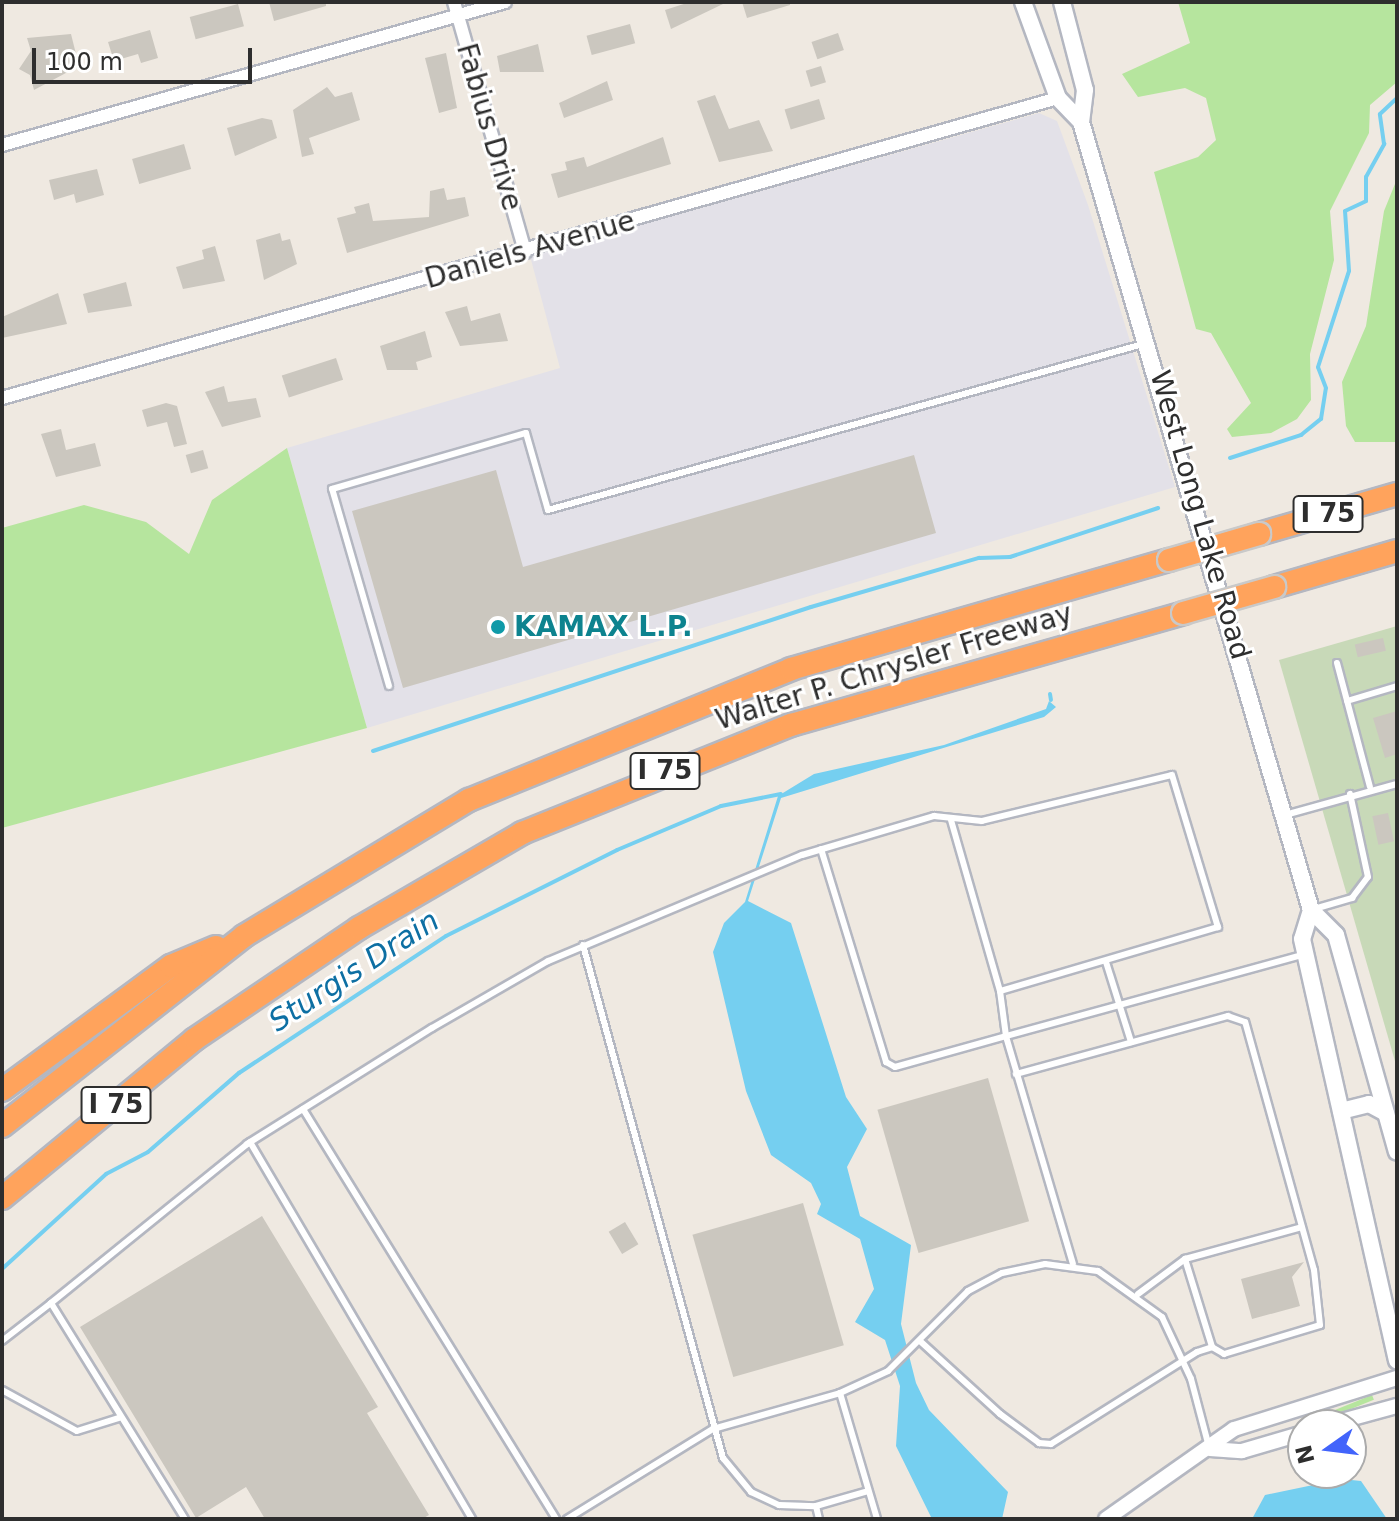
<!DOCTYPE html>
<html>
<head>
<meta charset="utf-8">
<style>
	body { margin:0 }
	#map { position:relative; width:1399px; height:1521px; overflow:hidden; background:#efe9e1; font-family:"DejaVu Sans",sans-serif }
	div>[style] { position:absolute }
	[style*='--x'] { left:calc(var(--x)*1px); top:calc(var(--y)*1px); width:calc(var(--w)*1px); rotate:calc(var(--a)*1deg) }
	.industrial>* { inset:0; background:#e3e1e8 }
	.green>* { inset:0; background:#b6e59e; transform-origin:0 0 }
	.cemetery>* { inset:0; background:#c8d9b8 }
	.water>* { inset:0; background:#75cff0 }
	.stream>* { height:4px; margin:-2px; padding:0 2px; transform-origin:2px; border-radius:2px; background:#75cff0 }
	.building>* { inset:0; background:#cbc7bf; transform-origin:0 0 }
	.roads { filter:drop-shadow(2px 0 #b4b7c1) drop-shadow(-2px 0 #b4b7c1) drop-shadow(0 2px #b4b7c1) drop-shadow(0 -2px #b4b7c1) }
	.service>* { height:6px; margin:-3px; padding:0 3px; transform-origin:3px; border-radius:3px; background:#fff }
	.minor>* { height:12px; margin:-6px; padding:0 6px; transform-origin:6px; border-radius:6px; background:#fff }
	.tertiary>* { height:14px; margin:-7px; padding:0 7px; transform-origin:7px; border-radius:7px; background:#fff }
	.secondary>* { height:16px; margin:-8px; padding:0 8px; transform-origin:8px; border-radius:8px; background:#fff }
	.motorway>* { height:22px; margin:-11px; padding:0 11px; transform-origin:11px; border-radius:11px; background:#ffa35c }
	.bridges { filter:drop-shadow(2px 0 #c9c9c9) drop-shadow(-2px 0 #c9c9c9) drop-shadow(0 2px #c9c9c9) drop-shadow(0 -2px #c9c9c9) }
	.motorway-bridge>* { height:22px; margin:-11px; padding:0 11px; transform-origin:11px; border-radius:11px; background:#ffa35c }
	.dots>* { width:22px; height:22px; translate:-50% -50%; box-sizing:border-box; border:4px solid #fff; border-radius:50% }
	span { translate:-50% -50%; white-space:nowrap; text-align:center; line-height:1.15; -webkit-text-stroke:6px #fff; paint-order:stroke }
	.shield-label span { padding:2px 6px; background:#fff; border:2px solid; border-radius:6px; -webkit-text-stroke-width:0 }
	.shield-label { font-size:26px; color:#2e2e2e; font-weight:700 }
	.street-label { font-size:28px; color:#2e2e2e }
	.culture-label { font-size:28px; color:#0d838f; font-weight:700 }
	.left { translate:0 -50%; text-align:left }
	.water-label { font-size:30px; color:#0d6fa3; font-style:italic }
	.frame { position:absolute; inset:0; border:4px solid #2e2e2e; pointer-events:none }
	.north { position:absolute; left:1287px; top:1409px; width:80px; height:80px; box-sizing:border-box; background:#fff; border:2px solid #ababab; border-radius:50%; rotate:256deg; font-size:22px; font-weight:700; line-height:32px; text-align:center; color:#2e2e2e }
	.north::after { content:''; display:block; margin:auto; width:28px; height:36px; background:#4264fb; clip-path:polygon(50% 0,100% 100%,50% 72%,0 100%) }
	.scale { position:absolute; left:32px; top:48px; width:220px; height:36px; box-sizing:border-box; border:4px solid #2e2e2e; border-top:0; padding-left:10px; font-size:24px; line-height:28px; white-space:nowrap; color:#2e2e2e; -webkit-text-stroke:6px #fff; paint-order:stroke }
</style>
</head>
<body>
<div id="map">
	<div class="industrial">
		<div style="clip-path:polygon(1039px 113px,1057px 121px,1088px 205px,1175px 487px,367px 728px,287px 448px,560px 368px,530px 256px)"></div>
	</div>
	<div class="green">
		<div style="clip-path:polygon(1178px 2px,1397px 2px,1397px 82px,1370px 105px,1369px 133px,1330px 211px,1334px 260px,1310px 354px,1311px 400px,1297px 419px,1271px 433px,1232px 437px,1227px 429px,1251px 403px,1211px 333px,1196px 329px,1154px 172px,1198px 157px,1216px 140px,1206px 98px,1185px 88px,1138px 97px,1122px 74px,1190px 43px)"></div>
		<div style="clip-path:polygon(1397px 179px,1397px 442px,1355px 442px,1346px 426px,1342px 382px,1366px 326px,1384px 211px)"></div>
		<div style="clip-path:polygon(287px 448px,367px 728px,2px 828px,2px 528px,84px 505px,146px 522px,189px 554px,212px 500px)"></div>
		<div style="left:1372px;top:1395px;width:5px;height:140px;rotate:68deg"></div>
	</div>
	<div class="cemetery">
		<div style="clip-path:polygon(1397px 626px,1397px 1068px,1279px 660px)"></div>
	</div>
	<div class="water">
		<div style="clip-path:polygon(1049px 701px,1056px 707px,1044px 717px,781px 798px,748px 901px,791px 923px,846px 1097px,867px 1129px,847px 1167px,860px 1216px,911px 1245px,901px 1324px,916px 1383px,929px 1410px,1008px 1492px,1002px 1519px,932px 1519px,896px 1446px,900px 1386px,885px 1340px,855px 1322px,874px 1289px,860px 1239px,817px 1214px,821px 1204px,811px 1183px,771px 1155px,746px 1091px,713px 952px,724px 923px,745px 902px,778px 796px,814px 774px,944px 745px,1046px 709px)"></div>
		<div style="clip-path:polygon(1342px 1479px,1361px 1481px,1387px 1519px,1252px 1519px,1265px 1495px)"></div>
	</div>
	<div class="stream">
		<div style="--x:1230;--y:458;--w:75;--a:-17.9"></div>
		<div style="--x:1301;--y:435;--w:26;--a:-39"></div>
		<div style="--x:1321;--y:419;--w:31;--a:-81"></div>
		<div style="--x:1326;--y:388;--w:22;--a:-111"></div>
		<div style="--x:1318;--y:367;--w:101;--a:-72.1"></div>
		<div style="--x:1349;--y:271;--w:60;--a:-93.8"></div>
		<div style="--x:1345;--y:211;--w:23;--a:-25"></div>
		<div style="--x:1366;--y:201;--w:24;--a:-90"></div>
		<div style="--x:1366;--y:177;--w:38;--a:-61"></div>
		<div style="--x:1384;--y:144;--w:30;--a:-98"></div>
		<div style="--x:1380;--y:114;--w:23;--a:-43"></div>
		<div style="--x:1050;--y:694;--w:6;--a:81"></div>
		<div style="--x:373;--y:751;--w:461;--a:-18.2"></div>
		<div style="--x:811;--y:607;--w:175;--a:-16.3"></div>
		<div style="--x:979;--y:558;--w:31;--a:-2"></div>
		<div style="--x:1010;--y:557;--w:156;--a:-18.3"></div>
		<div style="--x:2;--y:1269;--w:141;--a:-42.4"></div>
		<div style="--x:106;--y:1174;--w:47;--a:-27.6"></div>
		<div style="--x:148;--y:1152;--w:121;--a:-41"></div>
		<div style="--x:239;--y:1073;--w:248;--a:-33.5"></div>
		<div style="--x:446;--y:936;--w:191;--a:-26.7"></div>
		<div style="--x:617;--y:850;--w:113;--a:-22.9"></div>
		<div style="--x:721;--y:806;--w:61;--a:-11.3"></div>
	</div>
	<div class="building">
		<div style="clip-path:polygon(269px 2px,326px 2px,326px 6px,274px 21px)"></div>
		<div style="clip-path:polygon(690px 2px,723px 2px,723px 4px,671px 29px,665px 10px)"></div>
		<div style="clip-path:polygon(742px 2px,790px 2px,790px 5px,747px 18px)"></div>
		<div style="left:238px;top:4px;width:23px;height:50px;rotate:75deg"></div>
		<div style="left:630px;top:24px;width:20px;height:45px;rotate:75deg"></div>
		<div style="clip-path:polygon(150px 30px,158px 58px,141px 63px,138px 54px,114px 61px,108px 42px)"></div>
		<div style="left:838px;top:33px;width:18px;height:28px;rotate:71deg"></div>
		<div style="clip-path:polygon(71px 34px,79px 66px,34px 90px,30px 75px,19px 69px,31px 51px,27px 38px)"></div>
		<div style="clip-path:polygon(538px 44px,544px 72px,500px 72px,497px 56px)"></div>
		<div style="clip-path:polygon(446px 53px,457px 108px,439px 113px,425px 58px)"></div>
		<div style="left:821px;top:66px;width:17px;height:16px;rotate:73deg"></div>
		<div style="clip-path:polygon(607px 81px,613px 100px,564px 118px,559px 103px)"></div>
		<div style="clip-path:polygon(327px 87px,335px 97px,352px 92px,360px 120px,309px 138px,314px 154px,302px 157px,293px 110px)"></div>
		<div style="clip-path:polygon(715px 95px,729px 129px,759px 120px,773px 151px,719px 162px,697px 101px)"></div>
		<div style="left:819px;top:99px;width:21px;height:36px;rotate:73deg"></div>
		<div style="clip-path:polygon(262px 118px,272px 120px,277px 138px,235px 156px,227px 128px)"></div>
		<div style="clip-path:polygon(663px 137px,671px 164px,558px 198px,551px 174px,567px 170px,565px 162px,584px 157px,587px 167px)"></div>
		<div style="left:184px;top:144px;width:26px;height:54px;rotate:74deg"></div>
		<div style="clip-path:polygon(97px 169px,104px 195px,76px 203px,74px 194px,54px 200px,49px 180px)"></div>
		<div style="clip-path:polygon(444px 188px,447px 200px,465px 197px,469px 216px,347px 253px,337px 218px,356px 213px,354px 207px,369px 203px,373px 221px,429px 217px,430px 191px)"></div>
		<div style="clip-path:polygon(280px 233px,282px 241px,290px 239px,297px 264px,264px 280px,256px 240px)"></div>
		<div style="clip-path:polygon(215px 246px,225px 281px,183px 289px,176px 267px,204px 259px,202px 250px)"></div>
		<div style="clip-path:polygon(126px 282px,132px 306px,88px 313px,83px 294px)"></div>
		<div style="clip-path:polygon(58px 293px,67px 324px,2px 338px,2px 317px)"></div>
		<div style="clip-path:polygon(467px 306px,471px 321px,500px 313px,508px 341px,460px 346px,445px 312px)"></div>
		<div style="clip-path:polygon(425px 331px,432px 357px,416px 362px,418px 370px,387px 370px,380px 346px)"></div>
		<div style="left:336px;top:358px;width:23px;height:57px;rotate:72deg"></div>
		<div style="clip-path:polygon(224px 386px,228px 402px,256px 398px,261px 417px,222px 427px,205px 392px)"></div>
		<div style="clip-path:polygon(166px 403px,177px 406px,187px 444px,174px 447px,167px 422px,147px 427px,142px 410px)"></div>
		<div style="clip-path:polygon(61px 429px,66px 450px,95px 443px,101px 466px,56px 477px,41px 434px)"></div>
		<div style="left:203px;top:450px;width:19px;height:18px;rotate:74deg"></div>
		<div style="clip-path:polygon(914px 455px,936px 533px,403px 688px,352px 511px,496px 470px,523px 567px)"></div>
		<div style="left:1383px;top:638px;width:13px;height:29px;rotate:77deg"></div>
		<div style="clip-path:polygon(1397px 711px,1397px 754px,1385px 758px,1373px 718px)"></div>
		<div style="left:1388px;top:813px;width:29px;height:16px;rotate:78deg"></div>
		<div style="left:988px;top:1078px;width:149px;height:115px;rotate:74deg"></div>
		<div style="left:803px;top:1203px;width:148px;height:115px;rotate:74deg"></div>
		<div style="clip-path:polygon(262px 1216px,378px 1407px,367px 1413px,429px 1515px,422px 1519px,265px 1519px,246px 1487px,196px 1518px,80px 1327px)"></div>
		<div style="left:625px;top:1222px;width:26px;height:19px;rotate:59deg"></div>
		<div style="clip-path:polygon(1304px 1262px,1292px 1277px,1300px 1306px,1252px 1319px,1241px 1279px)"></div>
	</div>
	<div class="roads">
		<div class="service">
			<div style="--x:1337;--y:663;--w:128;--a:75.1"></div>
			<div style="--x:389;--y:686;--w:205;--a:-106.1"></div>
			<div style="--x:332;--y:489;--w:202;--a:-16.1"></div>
			<div style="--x:526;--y:433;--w:80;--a:74.1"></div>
			<div style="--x:548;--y:510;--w:618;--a:-15.59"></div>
			<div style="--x:1347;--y:701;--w:52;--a:-16.7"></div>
			<div style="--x:1285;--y:815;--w:116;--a:-15.5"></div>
			<div style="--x:821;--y:849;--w:223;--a:73"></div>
			<div style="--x:886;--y:1062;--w:10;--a:29"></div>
			<div style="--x:895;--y:1067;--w:115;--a:-15.6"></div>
			<div style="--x:1006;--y:1036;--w:45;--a:-97.6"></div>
			<div style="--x:1314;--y:909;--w:40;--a:-16"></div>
			<div style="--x:1352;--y:898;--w:26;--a:-53"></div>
			<div style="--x:1368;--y:877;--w:85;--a:-102.2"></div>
			<div style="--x:583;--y:945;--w:532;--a:74.74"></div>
			<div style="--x:723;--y:1458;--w:44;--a:50.5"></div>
			<div style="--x:751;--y:1492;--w:31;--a:25"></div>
			<div style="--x:779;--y:1505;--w:37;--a:2"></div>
			<div style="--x:816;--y:1506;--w:54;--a:-16.1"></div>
			<div style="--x:1106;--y:962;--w:84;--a:72.6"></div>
			<div style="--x:303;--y:1109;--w:482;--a:58.3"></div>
			<div style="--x:250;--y:1142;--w:438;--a:59.5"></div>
			<div style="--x:1185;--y:1259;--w:92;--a:72.9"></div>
			<div style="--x:1073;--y:1264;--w:238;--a:-106.4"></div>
			<div style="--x:1006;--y:1036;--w:310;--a:-15.3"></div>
			<div style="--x:1138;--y:1294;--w:59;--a:-36.7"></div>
			<div style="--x:1185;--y:1259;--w:121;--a:-15.3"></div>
			<div style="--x:51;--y:1303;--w:252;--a:-39"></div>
			<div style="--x:247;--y:1144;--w:218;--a:-32.1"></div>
			<div style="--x:432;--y:1028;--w:134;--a:-30"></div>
			<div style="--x:548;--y:961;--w:275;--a:-22.7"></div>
			<div style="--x:802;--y:855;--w:138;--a:-16.5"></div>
			<div style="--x:934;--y:816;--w:48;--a:5.9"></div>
			<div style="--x:982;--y:821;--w:195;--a:-13.6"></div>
			<div style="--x:1172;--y:775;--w:159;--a:73.2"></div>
			<div style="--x:1218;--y:927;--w:227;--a:163.6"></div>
			<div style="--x:1000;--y:991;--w:178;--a:-106"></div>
			<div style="--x:2;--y:1341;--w:62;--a:-37.8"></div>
			<div style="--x:51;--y:1303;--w:254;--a:58.2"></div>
			<div style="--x:920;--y:1341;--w:108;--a:42.4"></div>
			<div style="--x:1000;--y:1414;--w:49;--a:36.6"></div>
			<div style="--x:1039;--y:1443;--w:12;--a:5"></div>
			<div style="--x:1051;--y:1444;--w:173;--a:-32.2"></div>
			<div style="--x:1197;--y:1352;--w:16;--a:-18"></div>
			<div style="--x:1212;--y:1347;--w:14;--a:30"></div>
			<div style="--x:1224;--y:1354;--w:100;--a:-16.8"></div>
			<div style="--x:1320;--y:1325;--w:55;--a:-96.2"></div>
			<div style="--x:1314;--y:1270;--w:257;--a:-105.5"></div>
			<div style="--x:1245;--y:1022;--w:18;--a:-161"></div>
			<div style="--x:1228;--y:1016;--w:220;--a:164.7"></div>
			<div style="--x:2;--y:1390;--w:85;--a:28.7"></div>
			<div style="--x:77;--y:1431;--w:44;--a:-17.2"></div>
			<div style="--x:840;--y:1393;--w:131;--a:73.6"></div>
			<div style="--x:816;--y:1506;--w:13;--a:77"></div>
			<div style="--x:567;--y:1519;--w:172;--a:-31.7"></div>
			<div style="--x:713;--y:1429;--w:132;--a:-15.8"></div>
			<div style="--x:840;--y:1393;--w:53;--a:-24.6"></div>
			<div style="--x:888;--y:1371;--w:113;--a:-45"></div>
			<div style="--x:968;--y:1291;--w:38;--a:-28"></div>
			<div style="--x:1002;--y:1273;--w:44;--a:-11.8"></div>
			<div style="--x:1045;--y:1264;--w:53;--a:7.5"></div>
			<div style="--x:1098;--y:1271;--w:79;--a:35.7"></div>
			<div style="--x:1162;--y:1317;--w:68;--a:64.9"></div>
			<div style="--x:1191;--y:1379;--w:70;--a:75.2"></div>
		</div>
		<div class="minor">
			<div style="--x:454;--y:2;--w:260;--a:74.1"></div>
			<div style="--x:2;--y:145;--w:523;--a:-15.87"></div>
			<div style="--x:2;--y:398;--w:1098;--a:-15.86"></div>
		</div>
		<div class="tertiary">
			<div style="--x:1327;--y:1425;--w:73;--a:-15.2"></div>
			<div style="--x:1210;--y:1449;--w:32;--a:4"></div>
			<div style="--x:1242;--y:1451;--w:64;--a:-16.4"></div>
			<div style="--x:1106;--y:1519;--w:156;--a:-35.1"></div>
			<div style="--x:1234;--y:1429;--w:171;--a:-17.4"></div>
		</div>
		<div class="secondary">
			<div style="--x:1023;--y:2;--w:102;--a:70"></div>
			<div style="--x:1058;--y:98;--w:33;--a:46"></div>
			<div style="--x:1062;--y:2;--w:91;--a:75.4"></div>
			<div style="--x:1085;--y:90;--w:32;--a:97"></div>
			<div style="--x:1081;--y:122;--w:821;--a:73.73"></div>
			<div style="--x:1311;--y:910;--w:35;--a:45"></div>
			<div style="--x:1336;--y:935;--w:225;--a:74.3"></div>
			<div style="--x:1311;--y:910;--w:30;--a:107"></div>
			<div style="--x:1302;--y:939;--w:432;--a:77.3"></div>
			<div style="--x:1341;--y:1111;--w:29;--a:-14"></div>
			<div style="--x:1369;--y:1104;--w:19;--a:28"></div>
		</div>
		<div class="motorway">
			<div style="--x:1259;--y:534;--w:144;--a:-16.2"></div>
			<div style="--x:1274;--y:587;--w:128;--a:-16.3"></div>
			<div style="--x:2;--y:1090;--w:210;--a:-36.3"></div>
			<div style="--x:171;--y:966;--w:49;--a:-22.9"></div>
			<div style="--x:2;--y:1126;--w:308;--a:-38.1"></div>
			<div style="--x:244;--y:936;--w:263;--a:-31.2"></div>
			<div style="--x:469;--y:800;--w:348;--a:-22.1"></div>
			<div style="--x:791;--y:669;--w:393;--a:-16.1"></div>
			<div style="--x:2;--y:1198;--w:250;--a:-39.5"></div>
			<div style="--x:195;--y:1039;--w:198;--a:-34.1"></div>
			<div style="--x:359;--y:928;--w:189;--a:-30.2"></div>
			<div style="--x:522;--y:833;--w:290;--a:-21.9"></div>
			<div style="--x:791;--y:725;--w:408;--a:-15.9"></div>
		</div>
	</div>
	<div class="bridges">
		<div class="motorway-bridge">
			<div style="--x:1169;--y:560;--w:94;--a:-16.1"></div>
			<div style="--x:1183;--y:613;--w:95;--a:-15.9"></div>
		</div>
	</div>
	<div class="dots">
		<div style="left:498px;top:627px;background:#0f9aa8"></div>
	</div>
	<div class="shield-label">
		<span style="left:1328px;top:514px">I 75</span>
		<span style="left:665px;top:771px">I 75</span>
		<span style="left:116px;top:1105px">I 75</span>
	</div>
	<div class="street-label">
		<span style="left:489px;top:127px;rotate:74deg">Fabius Drive</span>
		<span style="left:530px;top:250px;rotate:-16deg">Daniels Avenue</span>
		<span style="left:1200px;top:515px;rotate:74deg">West Long Lake Road</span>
		<span style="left:894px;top:667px;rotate:-17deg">Walter P. Chrysler Freeway</span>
	</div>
	<div class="culture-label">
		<span class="left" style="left:514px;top:627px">KAMAX L.P.</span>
	</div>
	<div class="water-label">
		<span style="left:354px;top:971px;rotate:-33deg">Sturgis Drain</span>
	</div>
	<div class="frame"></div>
	<div class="north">N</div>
	<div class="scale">100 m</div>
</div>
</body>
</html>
